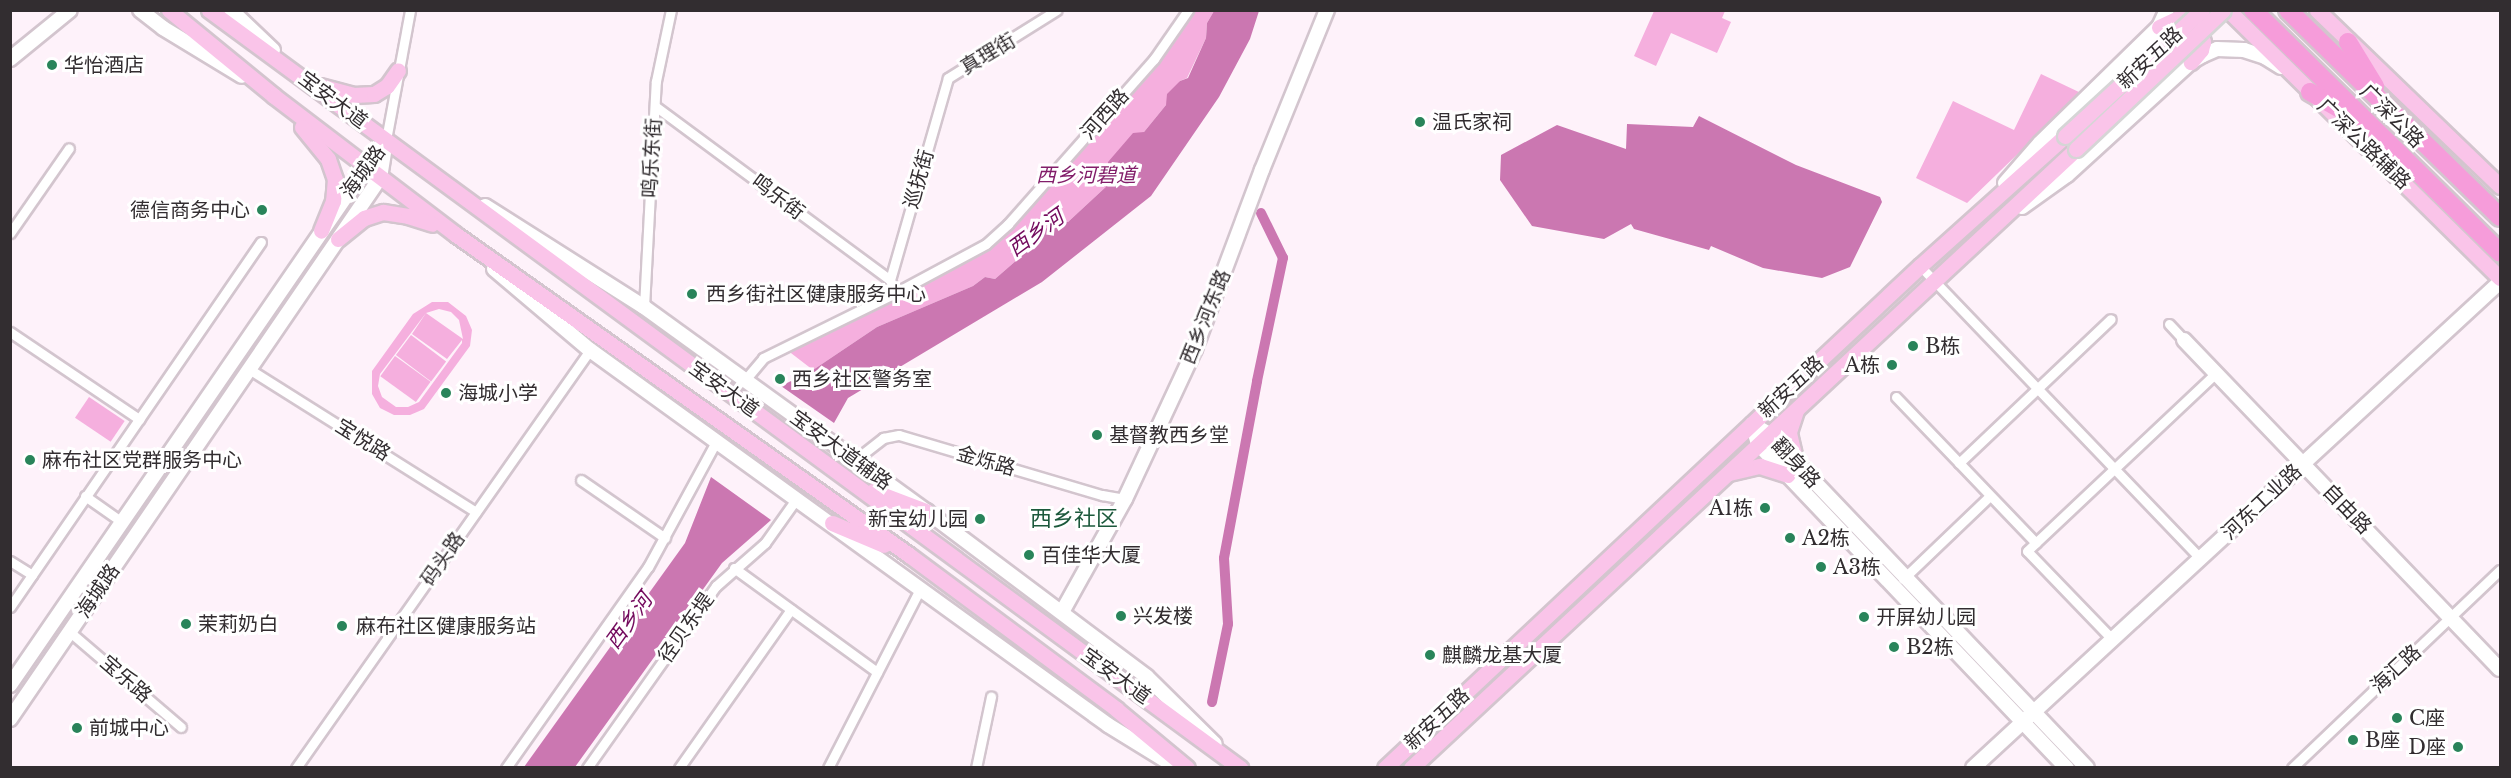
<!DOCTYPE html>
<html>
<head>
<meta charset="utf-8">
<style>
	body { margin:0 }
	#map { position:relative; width:2511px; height:778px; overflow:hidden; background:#fef2fa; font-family:"Libre Baskerville","Noto Sans SC",serif }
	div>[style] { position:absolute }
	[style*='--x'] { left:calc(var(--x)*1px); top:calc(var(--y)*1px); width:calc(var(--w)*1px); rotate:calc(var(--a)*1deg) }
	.green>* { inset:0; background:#f5afde; transform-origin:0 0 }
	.water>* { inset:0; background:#cb77b1 }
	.canal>* { height:10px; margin:-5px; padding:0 5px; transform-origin:5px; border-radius:5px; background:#cb77b1 }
	.roads { filter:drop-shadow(2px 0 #d3c5ce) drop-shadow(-2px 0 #d3c5ce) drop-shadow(0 2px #d3c5ce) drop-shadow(0 -2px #d3c5ce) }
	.street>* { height:9px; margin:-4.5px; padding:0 4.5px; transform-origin:4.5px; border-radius:4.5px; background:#fff }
	.secondary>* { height:14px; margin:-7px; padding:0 7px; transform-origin:7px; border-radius:7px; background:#fff }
	.primary>* { height:15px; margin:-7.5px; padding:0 7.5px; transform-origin:7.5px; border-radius:7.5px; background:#fac4e9 }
	.highway>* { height:18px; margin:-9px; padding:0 9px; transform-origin:9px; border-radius:9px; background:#f69cda }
	.bridges { filter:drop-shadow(2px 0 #d6d5d6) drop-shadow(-2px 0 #d6d5d6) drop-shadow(0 2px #d6d5d6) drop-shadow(0 -2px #d6d5d6) }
	.primary-bridge>* { height:15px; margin:-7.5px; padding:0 7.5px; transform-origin:7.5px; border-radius:7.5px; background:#fac4e9 }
	.dots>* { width:16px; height:16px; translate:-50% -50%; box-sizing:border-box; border:3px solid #fff; border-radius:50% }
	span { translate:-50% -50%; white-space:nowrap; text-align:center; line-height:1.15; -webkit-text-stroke:6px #fff; paint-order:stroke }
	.street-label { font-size:20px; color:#322d30 }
	.poi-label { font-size:20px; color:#322d30 }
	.left { translate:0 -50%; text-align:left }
	.right { translate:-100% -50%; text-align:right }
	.park-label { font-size:20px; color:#821e6a; font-style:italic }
	.water-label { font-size:21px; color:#730a5d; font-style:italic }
	.quarter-label { font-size:22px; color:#1c593c }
	.frame { position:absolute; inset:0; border:12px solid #322d30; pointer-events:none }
</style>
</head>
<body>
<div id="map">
	<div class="green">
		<div style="clip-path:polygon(1193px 11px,1214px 11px,1207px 23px,1206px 38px,1187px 78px,1180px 81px,1166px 105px,1144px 132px,1109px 184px,1068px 222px,1039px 237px,1035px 244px,995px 279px,985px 277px,973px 286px,877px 327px,813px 370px,787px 350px,990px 246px,1156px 61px)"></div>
		<div style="clip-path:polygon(1654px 11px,1725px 11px,1722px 18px,1731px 22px,1717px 53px,1671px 33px,1656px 66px,1634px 56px)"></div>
		<div style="clip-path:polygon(2041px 74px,2081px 93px,1967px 203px,1916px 178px,1953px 101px,2014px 130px)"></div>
		<div style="clip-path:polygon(evenodd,432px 302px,448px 302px,466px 316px,472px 330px,470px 346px,424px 409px,410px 415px,394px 415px,380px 408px,372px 394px,372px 371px,413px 314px,432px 302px,439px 309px,451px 312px,459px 320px,463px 339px,426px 313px,439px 309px,432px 302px,426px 313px,412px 334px,447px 359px,462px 340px,462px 343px,419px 402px,408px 407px,396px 407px,382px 397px,378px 386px,380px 374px,426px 313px)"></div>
		<div style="left:411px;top:335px;width:44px;height:25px;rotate:37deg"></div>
		<div style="left:395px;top:356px;width:44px;height:25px;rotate:36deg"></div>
		<div style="left:89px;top:397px;width:43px;height:25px;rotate:34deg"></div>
	</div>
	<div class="water">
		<div style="clip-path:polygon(1214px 11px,1259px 11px,1250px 39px,1219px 97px,1151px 196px,1042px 282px,848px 398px,834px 423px,781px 386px,813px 370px,877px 327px,973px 286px,985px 277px,995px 279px,1035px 244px,1052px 221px,1068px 222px,1109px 184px,1108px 162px,1133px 133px,1144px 132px,1166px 105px,1167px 94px,1180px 81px,1188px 78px,1206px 38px,1207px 23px)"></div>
		<div style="clip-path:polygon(1699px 116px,1796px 165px,1880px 197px,1882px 202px,1850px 267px,1822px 278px,1763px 268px,1711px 246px,1709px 250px,1634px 229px,1631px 224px,1604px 239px,1532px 226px,1500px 180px,1501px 155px,1557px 125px,1626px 149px,1627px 124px,1693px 127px)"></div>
		<div style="clip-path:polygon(711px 477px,771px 520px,722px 563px,575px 767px,524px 767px,685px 543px)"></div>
	</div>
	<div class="canal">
		<div style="--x:1212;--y:702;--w:80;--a:-78.4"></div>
		<div style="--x:1228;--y:624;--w:66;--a:-93.5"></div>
		<div style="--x:1224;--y:558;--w:180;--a:-79.4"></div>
		<div style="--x:1257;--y:381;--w:126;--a:-78.1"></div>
		<div style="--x:1283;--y:258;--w:50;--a:-116.1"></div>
	</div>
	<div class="roads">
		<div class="street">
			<div style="--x:655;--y:106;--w:292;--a:36.5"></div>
			<div style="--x:890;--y:280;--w:5;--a:68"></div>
			<div style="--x:386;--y:140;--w:132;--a:-79.5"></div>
			<div style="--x:10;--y:233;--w:103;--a:-55.2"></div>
			<div style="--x:1920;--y:266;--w:405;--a:46.2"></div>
			<div style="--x:890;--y:280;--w:210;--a:-74"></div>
			<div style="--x:948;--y:78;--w:128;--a:-32"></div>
			<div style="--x:644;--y:307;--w:226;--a:-87"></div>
			<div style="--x:656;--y:81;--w:73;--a:-78.1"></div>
			<div style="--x:2169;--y:324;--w:22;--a:47"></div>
			<div style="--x:10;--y:332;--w:156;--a:34"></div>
			<div style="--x:249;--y:369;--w:268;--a:32.2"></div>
			<div style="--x:744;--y:381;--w:30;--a:-50"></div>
			<div style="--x:763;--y:358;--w:147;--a:-26.2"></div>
			<div style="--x:895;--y:293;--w:103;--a:-28.3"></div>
			<div style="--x:986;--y:244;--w:30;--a:-42"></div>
			<div style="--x:1008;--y:224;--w:220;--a:-48.5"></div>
			<div style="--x:1154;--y:59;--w:60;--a:-55.2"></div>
			<div style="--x:1896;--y:397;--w:202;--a:46.2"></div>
			<div style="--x:855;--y:460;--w:36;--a:-38"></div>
			<div style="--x:883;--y:438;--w:16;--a:-11"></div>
			<div style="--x:899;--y:435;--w:212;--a:16.5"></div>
			<div style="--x:1102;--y:495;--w:23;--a:10"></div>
			<div style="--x:1959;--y:463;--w:209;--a:-43.5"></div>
			<div style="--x:581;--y:480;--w:102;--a:34.6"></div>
			<div style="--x:85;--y:496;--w:45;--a:35.1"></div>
			<div style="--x:10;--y:561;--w:26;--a:32"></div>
			<div style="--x:734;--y:568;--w:177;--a:36"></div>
			<div style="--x:1903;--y:579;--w:120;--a:-43.7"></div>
			<div style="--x:10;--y:607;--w:443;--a:-55.5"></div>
			<div style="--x:70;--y:632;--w:146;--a:40.6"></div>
			<div style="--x:2112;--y:639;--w:122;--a:-134"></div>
			<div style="--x:2027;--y:551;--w:260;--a:-43.3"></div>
			<div style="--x:296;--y:768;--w:511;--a:-54.88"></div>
			<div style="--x:506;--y:768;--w:246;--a:-54.8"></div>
			<div style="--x:648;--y:567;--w:145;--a:-61.5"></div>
			<div style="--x:587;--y:768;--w:223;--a:-54.7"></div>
			<div style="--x:716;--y:586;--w:65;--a:-41.3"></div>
			<div style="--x:765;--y:543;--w:55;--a:-54.6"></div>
			<div style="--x:679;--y:768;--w:194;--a:-54.8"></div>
			<div style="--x:828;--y:768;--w:203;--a:-62.8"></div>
			<div style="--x:976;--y:768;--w:73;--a:-78.1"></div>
			<div style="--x:2292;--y:768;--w:287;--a:-43.6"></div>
		</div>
		<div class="secondary">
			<div style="--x:140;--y:10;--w:29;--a:38"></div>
			<div style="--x:163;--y:28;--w:92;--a:31.3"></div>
			<div style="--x:231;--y:10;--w:58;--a:43.6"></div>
			<div style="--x:10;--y:59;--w:77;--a:-39.2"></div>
			<div style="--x:2005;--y:183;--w:53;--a:-48.8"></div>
			<div style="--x:2040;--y:143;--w:166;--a:-44.3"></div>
			<div style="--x:2159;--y:27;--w:19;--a:-65"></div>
			<div style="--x:485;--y:206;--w:188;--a:32.4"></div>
			<div style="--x:644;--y:307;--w:348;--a:35.9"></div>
			<div style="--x:926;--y:511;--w:276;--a:36.9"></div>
			<div style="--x:1147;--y:677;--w:95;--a:44.6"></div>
			<div style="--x:2022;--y:207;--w:55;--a:-35.4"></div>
			<div style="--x:2067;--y:175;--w:168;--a:-42.3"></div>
			<div style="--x:2191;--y:62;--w:14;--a:-30"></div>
			<div style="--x:2203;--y:55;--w:15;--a:-23"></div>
			<div style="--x:2217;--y:49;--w:27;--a:2"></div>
			<div style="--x:2244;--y:50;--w:22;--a:18"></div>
			<div style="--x:2265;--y:57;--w:19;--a:32"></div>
			<div style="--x:494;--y:269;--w:126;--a:40.2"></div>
			<div style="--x:590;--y:350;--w:639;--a:35.9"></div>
			<div style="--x:1108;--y:725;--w:82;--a:31.6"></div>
			<div style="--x:2184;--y:340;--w:456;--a:46.2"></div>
			<div style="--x:1752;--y:424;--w:20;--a:30"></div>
			<div style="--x:1769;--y:434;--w:461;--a:46.4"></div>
			<div style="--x:1755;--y:434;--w:10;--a:73"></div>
			<div style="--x:1758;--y:444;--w:448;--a:46.4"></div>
			<div style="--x:1062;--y:612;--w:129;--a:-60.9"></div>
			<div style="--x:1125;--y:499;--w:166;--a:-65"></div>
			<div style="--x:1195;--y:349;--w:191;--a:-69.5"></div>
			<div style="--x:1262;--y:170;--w:173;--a:-67.9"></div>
			<div style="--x:10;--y:685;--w:660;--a:-55.49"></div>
			<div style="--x:10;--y:719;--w:655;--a:-55.63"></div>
			<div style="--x:380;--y:178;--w:38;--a:-81"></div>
			<div style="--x:1973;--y:768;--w:717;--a:-42.68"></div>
		</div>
		<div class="primary">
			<div style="--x:169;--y:10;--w:136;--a:39.3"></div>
			<div style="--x:274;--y:96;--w:228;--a:37.3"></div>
			<div style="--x:455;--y:234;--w:556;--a:35.26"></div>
			<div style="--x:909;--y:555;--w:258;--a:36.6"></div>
			<div style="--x:1116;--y:709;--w:92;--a:39.7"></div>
			<div style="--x:209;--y:10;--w:1280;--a:36.32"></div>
			<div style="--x:2228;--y:10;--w:382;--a:44.6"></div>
			<div style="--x:2317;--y:10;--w:254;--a:43.9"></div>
			<div style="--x:2159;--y:27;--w:23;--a:-25"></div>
			<div style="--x:2180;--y:17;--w:14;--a:17"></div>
			<div style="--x:2193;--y:21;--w:8;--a:45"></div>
			<div style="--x:2199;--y:27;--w:16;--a:75"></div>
			<div style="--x:2203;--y:42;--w:8;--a:104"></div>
			<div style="--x:2201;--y:50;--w:16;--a:130"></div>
			<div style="--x:320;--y:86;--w:34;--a:15"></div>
			<div style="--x:353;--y:95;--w:21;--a:-3"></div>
			<div style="--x:374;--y:94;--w:15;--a:-32"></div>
			<div style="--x:387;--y:86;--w:19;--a:-55"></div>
			<div style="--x:302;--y:127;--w:41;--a:50.9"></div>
			<div style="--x:328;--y:159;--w:21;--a:71"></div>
			<div style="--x:335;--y:179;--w:22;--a:95"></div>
			<div style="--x:333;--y:201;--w:32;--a:112"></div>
			<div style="--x:338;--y:239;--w:33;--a:-39"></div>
			<div style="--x:364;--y:218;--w:20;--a:-18"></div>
			<div style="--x:383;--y:212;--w:25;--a:9"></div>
			<div style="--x:408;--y:216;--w:25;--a:18"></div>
			<div style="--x:1796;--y:463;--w:32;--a:-103"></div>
			<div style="--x:1789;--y:432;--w:22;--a:-72"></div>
			<div style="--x:1729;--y:473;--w:32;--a:-13"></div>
			<div style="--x:1760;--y:466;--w:29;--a:18"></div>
			<div style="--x:873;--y:491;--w:57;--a:20.7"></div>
			<div style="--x:832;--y:523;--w:56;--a:22.9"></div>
			<div style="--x:1385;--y:768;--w:734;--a:-43.18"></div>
			<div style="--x:1920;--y:266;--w:195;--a:-41.9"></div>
			<div style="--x:1411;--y:768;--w:909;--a:-42.95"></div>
		</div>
		<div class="highway">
			<div style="--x:2253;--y:10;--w:346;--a:44.5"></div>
			<div style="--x:2288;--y:10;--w:296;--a:44.3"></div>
			<div style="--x:2348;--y:42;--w:52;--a:58.5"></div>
			<div style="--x:2310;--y:92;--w:43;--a:29.6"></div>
		</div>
	</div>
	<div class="bridges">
		<div class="primary-bridge">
			<div style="--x:2065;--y:136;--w:186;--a:-42.6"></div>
			<div style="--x:2076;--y:149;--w:202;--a:-43.4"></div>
		</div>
	</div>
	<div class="dots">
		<div style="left:52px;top:65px;background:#29845a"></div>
		<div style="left:1420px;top:122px;background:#29845a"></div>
		<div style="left:262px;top:210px;background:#29845a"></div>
		<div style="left:692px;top:294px;background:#29845a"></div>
		<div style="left:1913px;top:346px;background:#29845a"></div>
		<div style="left:1892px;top:365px;background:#29845a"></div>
		<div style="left:780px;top:379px;background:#29845a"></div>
		<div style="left:446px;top:393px;background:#29845a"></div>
		<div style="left:1097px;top:435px;background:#29845a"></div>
		<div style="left:30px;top:460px;background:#29845a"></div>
		<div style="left:1765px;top:508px;background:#29845a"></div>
		<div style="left:980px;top:519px;background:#29845a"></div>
		<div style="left:1790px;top:538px;background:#29845a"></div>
		<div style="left:1029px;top:555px;background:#29845a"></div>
		<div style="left:1821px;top:567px;background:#29845a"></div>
		<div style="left:1121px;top:616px;background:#29845a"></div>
		<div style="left:1864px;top:617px;background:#29845a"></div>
		<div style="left:186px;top:624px;background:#29845a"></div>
		<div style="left:342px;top:626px;background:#29845a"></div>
		<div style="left:1894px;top:647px;background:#29845a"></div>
		<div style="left:1430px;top:655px;background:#29845a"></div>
		<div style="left:2397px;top:718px;background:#29845a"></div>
		<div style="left:77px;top:728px;background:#29845a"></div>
		<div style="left:2353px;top:740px;background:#29845a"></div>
		<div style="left:2458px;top:747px;background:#29845a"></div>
	</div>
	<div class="street-label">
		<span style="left:988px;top:54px;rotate:-31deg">真理街</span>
		<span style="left:2150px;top:58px;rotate:-43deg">新安五路</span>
		<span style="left:333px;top:100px;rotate:37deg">宝安大道</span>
		<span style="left:1105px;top:114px;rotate:-48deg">河西路</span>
		<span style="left:2392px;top:116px;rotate:45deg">广深公路</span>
		<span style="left:2364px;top:144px;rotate:44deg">广深公路辅路</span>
		<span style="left:652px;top:158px;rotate:-87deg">鸣乐东街</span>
		<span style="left:363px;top:172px;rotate:-54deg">海城路</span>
		<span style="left:919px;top:179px;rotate:-74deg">巡抚街</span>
		<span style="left:778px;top:197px;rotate:37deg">鸣乐街</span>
		<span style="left:1206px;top:317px;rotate:-68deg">西乡河东路</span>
		<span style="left:1791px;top:387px;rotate:-43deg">新安五路</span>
		<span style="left:724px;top:389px;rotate:36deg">宝安大道</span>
		<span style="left:363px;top:440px;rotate:32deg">宝悦路</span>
		<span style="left:841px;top:450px;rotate:36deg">宝安大道辅路</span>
		<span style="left:986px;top:461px;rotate:16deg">金烁路</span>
		<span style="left:1796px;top:463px;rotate:47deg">翻身路</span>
		<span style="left:2262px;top:502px;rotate:-43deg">河东工业路</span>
		<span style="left:2347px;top:509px;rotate:46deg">自由路</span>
		<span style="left:443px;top:559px;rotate:-55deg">码头路</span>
		<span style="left:98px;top:591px;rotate:-56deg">海城路</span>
		<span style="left:686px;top:628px;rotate:-55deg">径贝东堤</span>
		<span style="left:2396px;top:669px;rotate:-43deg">海汇路</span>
		<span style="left:1116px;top:676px;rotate:36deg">宝安大道</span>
		<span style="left:126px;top:679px;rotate:41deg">宝乐路</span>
		<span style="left:1437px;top:719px;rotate:-43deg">新安五路</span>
	</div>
	<div class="poi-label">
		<span class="left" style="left:64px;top:65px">华怡酒店</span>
		<span class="left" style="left:1432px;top:122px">温氏家祠</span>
		<span class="right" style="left:250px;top:210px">德信商务中心</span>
		<span class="left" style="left:706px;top:294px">西乡街社区健康服务中心</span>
		<span class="left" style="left:1925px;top:346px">B栋</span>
		<span class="right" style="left:1880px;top:365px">A栋</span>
		<span class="left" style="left:792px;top:379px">西乡社区警务室</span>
		<span class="left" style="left:458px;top:393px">海城小学</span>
		<span class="left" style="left:1109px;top:435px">基督教西乡堂</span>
		<span class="left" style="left:42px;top:460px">麻布社区党群服务中心</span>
		<span class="right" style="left:1753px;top:508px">A1栋</span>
		<span class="right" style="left:968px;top:519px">新宝幼儿园</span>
		<span class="left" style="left:1802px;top:538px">A2栋</span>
		<span class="left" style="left:1041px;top:555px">百佳华大厦</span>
		<span class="left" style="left:1833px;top:567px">A3栋</span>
		<span class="left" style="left:1133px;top:616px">兴发楼</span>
		<span class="left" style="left:1876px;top:617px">开屏幼儿园</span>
		<span class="left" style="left:198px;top:624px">茉莉奶白</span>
		<span class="left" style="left:356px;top:626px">麻布社区健康服务站</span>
		<span class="left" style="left:1906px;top:647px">B2栋</span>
		<span class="left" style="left:1442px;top:655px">麒麟龙基大厦</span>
		<span class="left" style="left:2409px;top:718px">C座</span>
		<span class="left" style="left:89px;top:728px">前城中心</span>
		<span class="left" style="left:2365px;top:740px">B座</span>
		<span class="right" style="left:2446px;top:747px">D座</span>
	</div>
	<div class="park-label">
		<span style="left:1086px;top:175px">西乡河碧道</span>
	</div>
	<div class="water-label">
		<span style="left:1036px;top:233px;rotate:-36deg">西乡河</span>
		<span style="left:629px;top:621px;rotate:-54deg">西乡河</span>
	</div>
	<div class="quarter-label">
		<span style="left:1074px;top:519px">西乡社区</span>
	</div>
	<div class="frame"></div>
</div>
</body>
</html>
